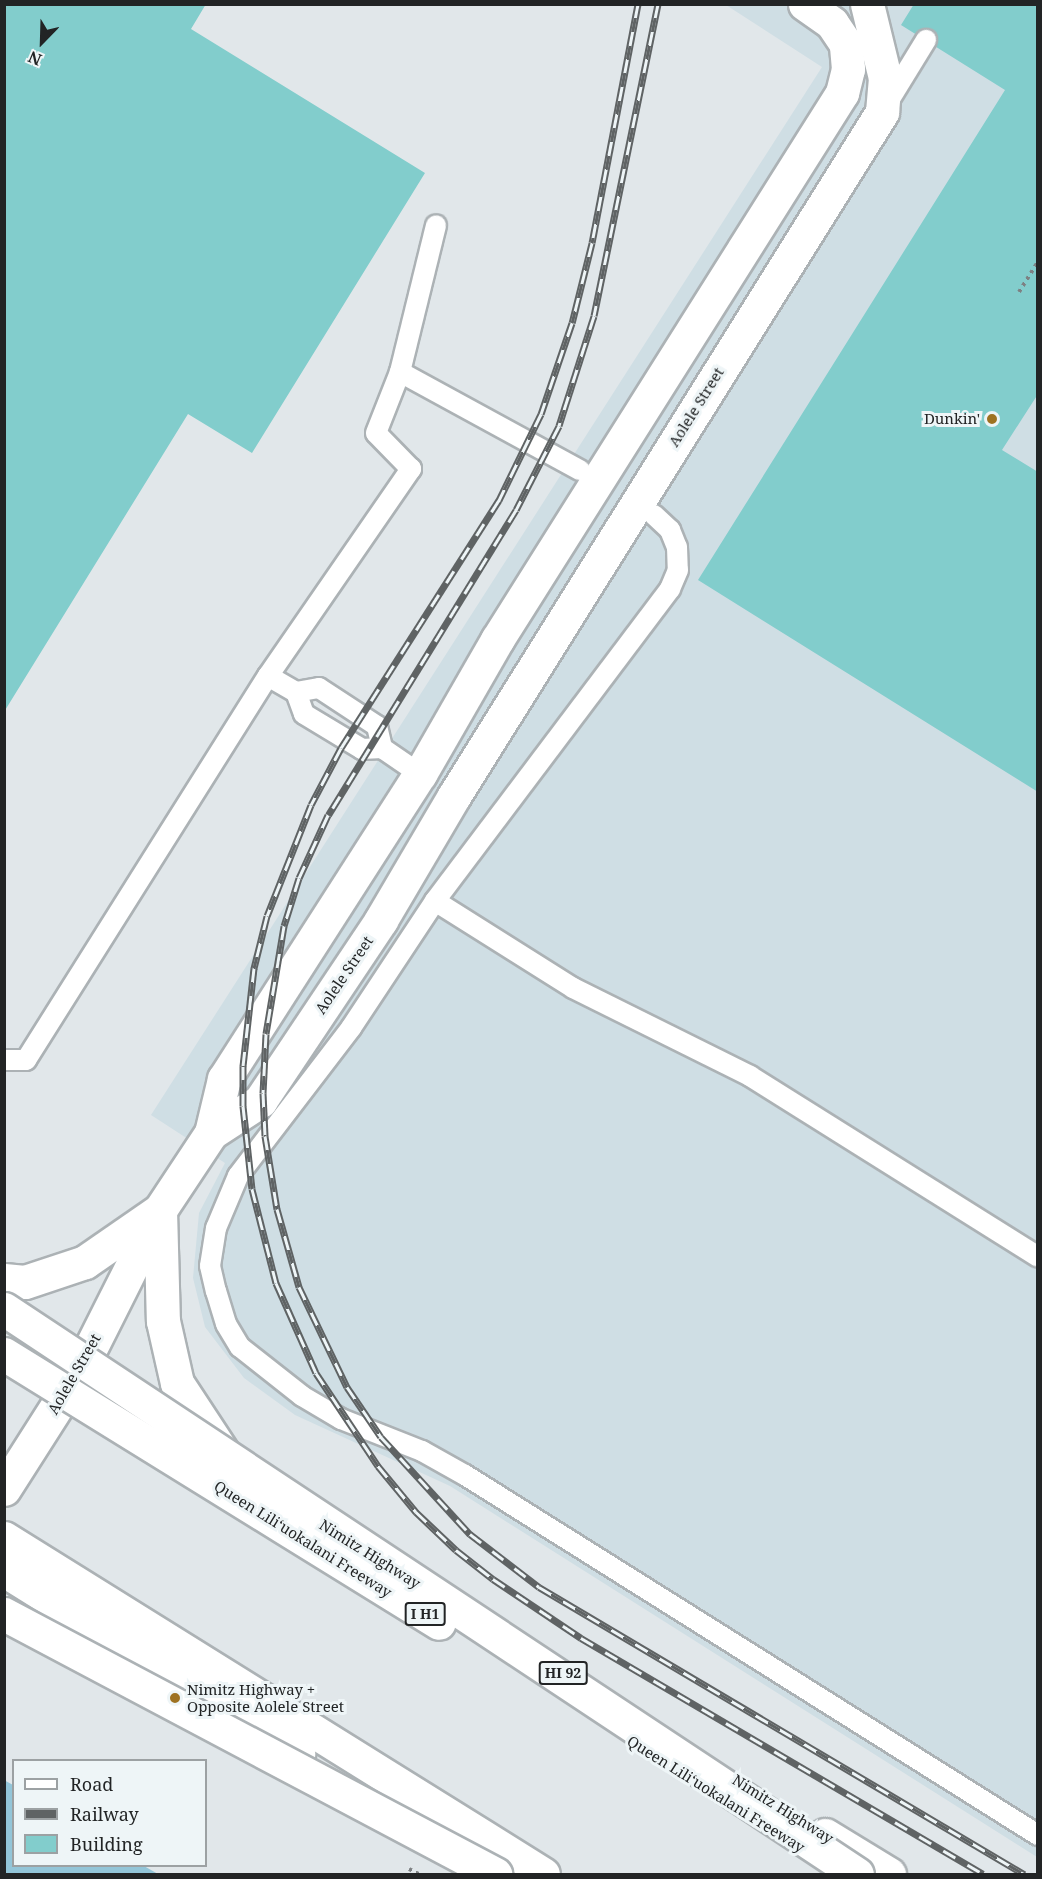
<!DOCTYPE html>
<html>
<head>
<meta charset="utf-8">
<style>
	body { margin:0 }
	#map { position:relative; width:1042px; height:1879px; overflow:hidden; background:#e1e7ea; font-family:"Noto Serif",serif }
	div>[style] { position:absolute }
	[style*='--x'] { left:calc(var(--x)*1px); top:calc(var(--y)*1px); width:calc(var(--w)*1px); rotate:calc(var(--a)*1deg) }
	.built>* { inset:0; background:#cfdee4 }
	.green>* { inset:0; background:#93c5d8 }
	.building>* { inset:0; background:#82cdcc }
	.path>* { height:4px; margin-top:-2px; transform-origin:0; background:repeating-linear-gradient(90deg,#7d8183 0 3px,transparent 0 7.5px) }
	.roads { filter:drop-shadow(2px 0 #acb2b5) drop-shadow(-2px 0 #acb2b5) drop-shadow(0 2px #acb2b5) drop-shadow(0 -2px #acb2b5) }
	.service>* { height:20px; margin:-10px; padding:0 10px; transform-origin:10px; border-radius:10px; background:#fff }
	.minor>* { height:33px; margin:-16.5px; padding:0 16.5px; transform-origin:16.5px; border-radius:16.5px; background:#fff }
	.primary>* { height:33px; margin:-16.5px; padding:0 16.5px; transform-origin:16.5px; border-radius:16.5px; background:#fff }
	.motorway>* { height:33px; margin:-16.5px; padding:0 16.5px; transform-origin:16.5px; border-radius:16.5px; background:#fff }
	.rail>* { height:7px; margin-top:-3.5px; transform-origin:0; background:repeating-linear-gradient(90deg,#eef5f7 0 14px,#5f6364 0 28px); box-sizing:border-box; border-block:2px solid #5f6364 }
	.bridges { filter:drop-shadow(2px 0 #acb2b5) drop-shadow(-2px 0 #acb2b5) drop-shadow(0 2px #acb2b5) drop-shadow(0 -2px #acb2b5) }
	.motorway-bridge>* { height:33px; margin:-16.5px; padding:0 16.5px; transform-origin:16.5px; border-radius:16.5px; background:#fff }
	.dots>* { width:16px; height:16px; translate:-50% -50%; box-sizing:border-box; border:3px solid #eef5f7; border-radius:50% }
	span { translate:-50% -50%; white-space:nowrap; text-align:center; line-height:1.15; -webkit-text-stroke:6px #eef5f7; paint-order:stroke }
	.shield-label span { padding:2px 4px; background:#eef5f7; border:2px solid; border-radius:4px; -webkit-text-stroke-width:0 }
	.shield-label { font-size:14px; color:#222425; font-weight:700 }
	.street-label { font-size:15px; color:#222425 }
	.poi-label { font-size:15px; color:#222425 }
	.right { translate:-100% -50%; text-align:right }
	.left { translate:0 -50%; text-align:left }
	.frame { position:absolute; inset:0; border:6px solid #222425; pointer-events:none }
	.legend { position:absolute; left:12px; top:1759px; width:195px; height:108px; box-sizing:border-box; background:#eef5f7; border:2px solid #9ca1a3; margin:0; padding:8px 10px; list-style:none; font-size:18px; color:#222425 }
	.legend li { display:flex; align-items:center; gap:12px; height:30px }
	.legend b { width:30px; border:2px solid #9ca1a3 }
	.north { position:absolute; left:12px; top:12px; width:60px; height:60px; -webkit-text-stroke:4px #eef5f7; paint-order:stroke; rotate:203deg; font-size:16px; font-weight:700; line-height:24px; text-align:center; color:#222425 }
	.north::after { content:''; display:block; margin:auto; width:21px; height:27px; background:#222425; clip-path:polygon(50% 0,100% 100%,50% 72%,0 100%) }
</style>
</head>
<body>
<div id="map">
	<div class="built">
		<div style="clip-path:polygon(726px 5px,1037px 5px,1037px 1857px,450px 1486px,295px 1415px,244px 1378px,205px 1327px,193px 1278px,199px 1213px,225px 1163px,151px 1115px,822px 67px)"></div>
	</div>
	<div class="green">
		<div style="clip-path:polygon(4px 1780px,13px 1785px,14px 1866px,144px 1866px,158px 1874px,5px 1874px)"></div>
	</div>
	<div class="building">
		<div style="clip-path:polygon(4px 4px,206px 4px,191px 29px,425px 173px,252px 453px,188px 414px,4px 712px)"></div>
		<div style="clip-path:polygon(914px 4px,1038px 4px,1038px 394px,1002px 450px,1038px 472px,1038px 792px,698px 580px,1005px 90px,901px 25px)"></div>
	</div>
	<div class="path">
		<div style="--x:1019;--y:292;--w:36;--a:-58"></div>
		<div style="--x:409;--y:1869;--w:11;--a:27"></div>
	</div>
	<div class="roads">
		<div class="service">
			<div style="--x:888;--y:102;--w:73;--a:-58.5"></div>
			<div style="--x:400;--y:372;--w:151;--a:-76.2"></div>
			<div style="--x:654;--y:515;--w:22;--a:43"></div>
			<div style="--x:670;--y:530;--w:18;--a:68"></div>
			<div style="--x:677;--y:547;--w:23;--a:88"></div>
			<div style="--x:678;--y:570;--w:21;--a:113"></div>
			<div style="--x:670;--y:589;--w:391;--a:127"></div>
			<div style="--x:435;--y:901;--w:152;--a:123.5"></div>
			<div style="--x:351;--y:1028;--w:186;--a:127.4"></div>
			<div style="--x:238;--y:1176;--w:56;--a:112.9"></div>
			<div style="--x:216;--y:1228;--w:38;--a:99"></div>
			<div style="--x:210;--y:1266;--w:26;--a:77"></div>
			<div style="--x:216;--y:1291;--w:34;--a:73"></div>
			<div style="--x:226;--y:1324;--w:27;--a:59"></div>
			<div style="--x:240;--y:1347;--w:79;--a:38.3"></div>
			<div style="--x:302;--y:1396;--w:45;--a:30.5"></div>
			<div style="--x:341;--y:1419;--w:87;--a:21.6"></div>
			<div style="--x:422;--y:1451;--w:49;--a:29.2"></div>
			<div style="--x:465;--y:1475;--w:677;--a:32.14"></div>
			<div style="--x:268;--y:676;--w:32;--a:30"></div>
			<div style="--x:296;--y:692;--w:23;--a:-10"></div>
			<div style="--x:319;--y:688;--w:69;--a:33.2"></div>
			<div style="--x:377;--y:726;--w:23;--a:77"></div>
			<div style="--x:296;--y:692;--w:23;--a:70"></div>
			<div style="--x:304;--y:714;--w:68;--a:31.1"></div>
			<div style="--x:362;--y:749;--w:20;--a:-3"></div>
			<div style="--x:382;--y:748;--w:46;--a:34.4"></div>
			<div style="--x:435;--y:901;--w:163;--a:32.2"></div>
			<div style="--x:573;--y:988;--w:198;--a:26.4"></div>
			<div style="--x:750;--y:1076;--w:340;--a:32.1"></div>
			<div style="--x:4;--y:1060;--w:22;--a:0"></div>
			<div style="--x:26;--y:1060;--w:454;--a:-57.8"></div>
			<div style="--x:268;--y:676;--w:252;--a:-55.4"></div>
			<div style="--x:411;--y:469;--w:50;--a:-134.2"></div>
			<div style="--x:376;--y:433;--w:66;--a:-68.5"></div>
			<div style="--x:400;--y:372;--w:205;--a:28.6"></div>
		</div>
		<div class="minor">
			<div style="--x:211;--y:1133;--w:59;--a:-33.1"></div>
			<div style="--x:260;--y:1101;--w:218;--a:-56.2"></div>
			<div style="--x:381;--y:920;--w:144;--a:-59.5"></div>
			<div style="--x:454;--y:796;--w:807;--a:-57.96"></div>
			<div style="--x:882;--y:112;--w:34;--a:-85"></div>
			<div style="--x:885;--y:78;--w:76;--a:-103.7"></div>
			<div style="--x:4;--y:1489;--w:138;--a:-57.5"></div>
			<div style="--x:78;--y:1373;--w:182;--a:-63.3"></div>
			<div style="--x:160;--y:1210;--w:92;--a:-56.5"></div>
			<div style="--x:211;--y:1133;--w:56;--a:-76.5"></div>
			<div style="--x:224;--y:1079;--w:363;--a:-57.3"></div>
			<div style="--x:420;--y:774;--w:155;--a:-60.1"></div>
			<div style="--x:497;--y:640;--w:647;--a:-57.76"></div>
			<div style="--x:842;--y:93;--w:25;--a:-76"></div>
			<div style="--x:848;--y:69;--w:25;--a:-95"></div>
			<div style="--x:846;--y:44;--w:25;--a:-124"></div>
			<div style="--x:832;--y:23;--w:33;--a:-145"></div>
		</div>
		<div class="primary">
			<div style="--x:160;--y:1210;--w:111;--a:88.5"></div>
			<div style="--x:163;--y:1321;--w:64;--a:77.3"></div>
			<div style="--x:177;--y:1383;--w:91;--a:56.7"></div>
			<div style="--x:4;--y:1280;--w:21;--a:5"></div>
			<div style="--x:25;--y:1282;--w:63;--a:-18.4"></div>
			<div style="--x:85;--y:1262;--w:91;--a:-34.7"></div>
			<div style="--x:4;--y:1570;--w:347;--a:32"></div>
			<div style="--x:825;--y:1835;--w:75;--a:31.4"></div>
		</div>
		<div class="motorway">
			<div style="--x:4;--y:1538;--w:635;--a:31.94"></div>
		</div>
	</div>
	<div class="rail">
		<div style="--x:638;--y:4;--w:243;--a:100.9"></div>
		<div style="--x:592;--y:243;--w:82;--a:104"></div>
		<div style="--x:572;--y:323;--w:96;--a:108.8"></div>
		<div style="--x:541;--y:414;--w:96;--a:116"></div>
		<div style="--x:499;--y:500;--w:294;--a:122.5"></div>
		<div style="--x:341;--y:748;--w:64;--a:117.8"></div>
		<div style="--x:311;--y:805;--w:119;--a:111.6"></div>
		<div style="--x:267;--y:916;--w:54;--a:104"></div>
		<div style="--x:254;--y:968;--w:99;--a:96.4"></div>
		<div style="--x:243;--y:1066;--w:40;--a:90"></div>
		<div style="--x:243;--y:1106;--w:83;--a:83.8"></div>
		<div style="--x:252;--y:1189;--w:97;--a:75.7"></div>
		<div style="--x:276;--y:1283;--w:98;--a:66"></div>
		<div style="--x:316;--y:1373;--w:112;--a:56.3"></div>
		<div style="--x:378;--y:1466;--w:60;--a:50.4"></div>
		<div style="--x:416;--y:1512;--w:55;--a:43.5"></div>
		<div style="--x:456;--y:1550;--w:47;--a:38.1"></div>
		<div style="--x:493;--y:1579;--w:106;--a:33.8"></div>
		<div style="--x:581;--y:1638;--w:466;--a:30.4"></div>
		<div style="--x:658;--y:4;--w:318;--a:101.6"></div>
		<div style="--x:594;--y:316;--w:115;--a:107.7"></div>
		<div style="--x:559;--y:426;--w:94;--a:117.1"></div>
		<div style="--x:516;--y:510;--w:358;--a:121.6"></div>
		<div style="--x:328;--y:815;--w:69;--a:114.7"></div>
		<div style="--x:299;--y:878;--w:50;--a:107.4"></div>
		<div style="--x:284;--y:926;--w:109;--a:99.5"></div>
		<div style="--x:266;--y:1034;--w:59;--a:92.9"></div>
		<div style="--x:263;--y:1093;--w:43;--a:87.3"></div>
		<div style="--x:265;--y:1136;--w:74;--a:80.7"></div>
		<div style="--x:277;--y:1209;--w:81;--a:74.2"></div>
		<div style="--x:299;--y:1287;--w:111;--a:64.4"></div>
		<div style="--x:347;--y:1387;--w:60;--a:55.8"></div>
		<div style="--x:381;--y:1437;--w:132;--a:47.5"></div>
		<div style="--x:470;--y:1534;--w:87;--a:37.5"></div>
		<div style="--x:539;--y:1587;--w:564;--a:30.62"></div>
	</div>
	<div class="bridges">
		<div class="motorway-bridge">
			<div style="--x:4;--y:1309;--w:1023;--a:33.52"></div>
			<div style="--x:4;--y:1354;--w:511;--a:31.73"></div>
			<div style="--x:4;--y:1614;--w:556;--a:27.9"></div>
		</div>
	</div>
	<div class="dots">
		<div style="left:992px;top:419px;background:#9e7222"></div>
		<div style="left:175px;top:1698px;background:#9e7222"></div>
	</div>
	<div class="shield-label">
		<span style="left:425px;top:1614px">I H1</span>
		<span style="left:563px;top:1673px">HI 92</span>
	</div>
	<div class="street-label">
		<span style="left:696px;top:407px;rotate:-58deg">Aolele Street</span>
		<span style="left:344px;top:975px;rotate:-56deg">Aolele Street</span>
		<span style="left:74px;top:1374px;rotate:-60deg">Aolele Street</span>
		<span style="left:303px;top:1539px;rotate:32deg">Queen Liliʻuokalani Freeway</span>
		<span style="left:370px;top:1554px;rotate:32deg">Nimitz Highway</span>
		<span style="left:716px;top:1794px;rotate:32deg">Queen Liliʻuokalani Freeway</span>
		<span style="left:783px;top:1809px;rotate:32deg">Nimitz Highway</span>
	</div>
	<div class="poi-label">
		<span class="right" style="left:980px;top:419px">Dunkin'</span>
		<span class="left" style="left:187px;top:1698px">Nimitz Highway +<br>Opposite Aolele Street</span>
	</div>
	<div class="frame"></div>
	<ul class="legend">
	<li><b style="height:8px;background:#fff"></b>Road</li>
	<li><b style="height:8px;background:#5f6364"></b>Railway</li>
	<li><b style="height:16px;background:#82cdcc"></b>Building</li>
	</ul>
	<div class="north">N</div>
</div>
</body>
</html>
